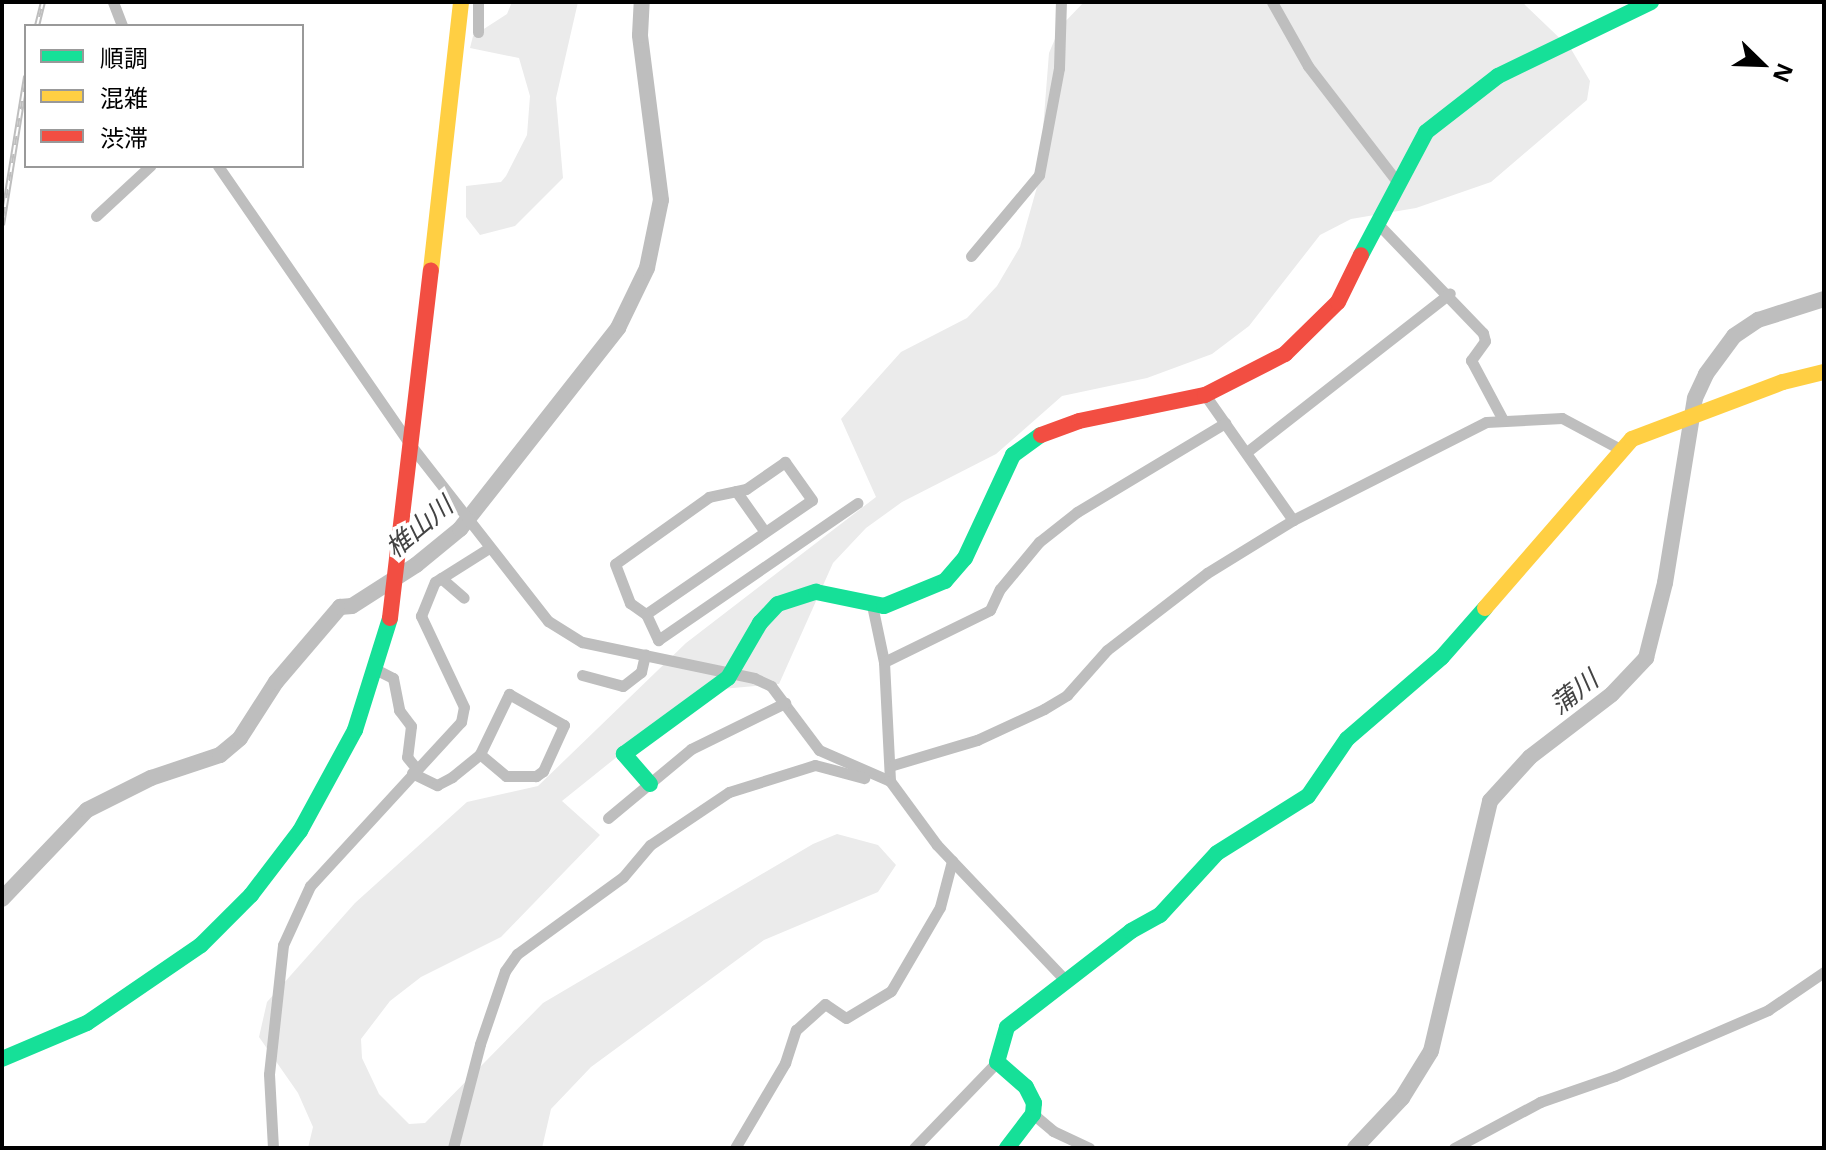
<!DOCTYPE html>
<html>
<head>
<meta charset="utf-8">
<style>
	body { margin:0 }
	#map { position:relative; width:1826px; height:1150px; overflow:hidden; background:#fff; font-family:"Open Sans","Noto Sans JP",sans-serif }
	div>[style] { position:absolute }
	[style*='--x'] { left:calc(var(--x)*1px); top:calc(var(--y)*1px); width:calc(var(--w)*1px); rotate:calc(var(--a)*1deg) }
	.green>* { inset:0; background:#ebebeb }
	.river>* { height:16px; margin:-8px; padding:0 8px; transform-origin:8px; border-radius:8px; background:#bebebe }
	.street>* { height:11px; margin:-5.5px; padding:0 5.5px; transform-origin:5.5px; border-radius:5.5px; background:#bebebe }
	.fast>* { height:16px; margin:-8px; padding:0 8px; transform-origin:8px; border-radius:8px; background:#16e098 }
	.slow>* { height:16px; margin:-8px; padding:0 8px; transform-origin:8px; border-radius:8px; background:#ffcf43 }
	.jam>* { height:16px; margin:-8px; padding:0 8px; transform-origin:8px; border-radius:8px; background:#f24e42 }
	.rail>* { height:6px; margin-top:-3px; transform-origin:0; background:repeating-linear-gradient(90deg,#fff 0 9px,#bebebe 0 18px); box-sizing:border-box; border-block:2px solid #bebebe }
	span { translate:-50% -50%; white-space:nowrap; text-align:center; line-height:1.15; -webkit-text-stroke:7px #fff; paint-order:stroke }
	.water-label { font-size:26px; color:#434343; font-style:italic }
	.frame { position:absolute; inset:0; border:4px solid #000; pointer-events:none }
	.legend { position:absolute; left:24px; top:24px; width:280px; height:144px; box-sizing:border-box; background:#fff; border:2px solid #999; margin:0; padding:10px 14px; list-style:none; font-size:24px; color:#000 }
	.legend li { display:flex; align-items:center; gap:16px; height:40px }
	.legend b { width:40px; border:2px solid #999 }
	.north { position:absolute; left:1722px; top:24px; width:80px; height:80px; -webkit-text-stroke:6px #fff; paint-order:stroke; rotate:113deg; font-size:22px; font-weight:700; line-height:32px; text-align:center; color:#000 }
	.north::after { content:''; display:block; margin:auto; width:28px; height:36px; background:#000; clip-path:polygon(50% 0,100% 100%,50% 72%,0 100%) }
</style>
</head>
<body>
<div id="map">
	<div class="green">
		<div style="clip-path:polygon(512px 2px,578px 2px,556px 98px,563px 178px,515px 226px,480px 235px,466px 217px,466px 186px,501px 182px,506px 176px,527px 135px,530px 96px,519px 58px,470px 48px,473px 36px,507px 14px)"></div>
		<div style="clip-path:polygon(1084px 2px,1522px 2px,1571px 49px,1590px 81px,1587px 100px,1491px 182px,1416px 208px,1351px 219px,1320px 235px,1249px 326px,1212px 354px,1147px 378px,1062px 396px,996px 454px,902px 502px,866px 528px,833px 563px,779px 684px,699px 691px,562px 801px,600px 835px,501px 937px,421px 977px,390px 1001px,361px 1039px,362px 1058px,379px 1094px,409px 1124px,425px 1123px,543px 1003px,813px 844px,837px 834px,878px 845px,896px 865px,878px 892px,764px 940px,591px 1067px,551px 1109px,542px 1148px,308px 1148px,313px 1127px,298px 1093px,259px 1037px,267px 1002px,355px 903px,467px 802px,538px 786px,686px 643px,876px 497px,841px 419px,901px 352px,967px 318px,997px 286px,1020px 247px,1039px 180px,1049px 53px,1060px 27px)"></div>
	</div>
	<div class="river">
		<div style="--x:2;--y:899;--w:123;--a:-46.3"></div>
		<div style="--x:87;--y:810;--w:72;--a:-26.6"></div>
		<div style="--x:151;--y:778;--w:73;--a:-18.4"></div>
		<div style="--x:220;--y:755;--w:26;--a:-40"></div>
		<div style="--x:240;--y:738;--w:67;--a:-57.3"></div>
		<div style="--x:276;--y:682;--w:99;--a:-49.5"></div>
		<div style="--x:340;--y:607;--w:12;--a:-5"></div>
		<div style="--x:352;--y:606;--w:76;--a:-32.6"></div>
		<div style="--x:416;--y:565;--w:57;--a:-39.3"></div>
		<div style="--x:460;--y:529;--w:256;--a:-51.8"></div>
		<div style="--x:618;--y:328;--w:67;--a:-64.2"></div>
		<div style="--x:647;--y:268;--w:69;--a:-78.4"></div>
		<div style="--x:661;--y:200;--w:166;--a:-97.3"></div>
		<div style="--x:640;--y:35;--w:33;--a:-87"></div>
		<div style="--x:1355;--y:1148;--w:69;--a:-46.8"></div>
		<div style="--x:1402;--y:1098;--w:55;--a:-58.3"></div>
		<div style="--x:1431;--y:1051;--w:257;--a:-76.7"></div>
		<div style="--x:1490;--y:801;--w:59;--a:-47.7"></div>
		<div style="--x:1530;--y:757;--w:103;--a:-37.5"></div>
		<div style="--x:1612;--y:694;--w:50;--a:-46.6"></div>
		<div style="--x:1646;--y:658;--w:77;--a:-75.8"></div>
		<div style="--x:1665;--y:583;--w:187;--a:-80.8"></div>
		<div style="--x:1695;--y:398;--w:26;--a:-65"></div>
		<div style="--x:1706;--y:374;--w:47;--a:-53.6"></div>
		<div style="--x:1734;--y:336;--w:29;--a:-34"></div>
		<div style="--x:1758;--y:320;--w:69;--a:-17.7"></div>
	</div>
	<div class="street">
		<div style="--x:113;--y:2;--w:26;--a:69"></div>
		<div style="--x:1272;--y:2;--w:73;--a:60.6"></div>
		<div style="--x:1308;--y:66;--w:148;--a:52.4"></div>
		<div style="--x:478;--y:32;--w:30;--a:-90"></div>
		<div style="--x:218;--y:166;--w:341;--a:55.4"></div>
		<div style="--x:412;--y:447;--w:221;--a:52"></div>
		<div style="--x:548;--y:621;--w:40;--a:32"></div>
		<div style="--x:582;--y:642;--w:176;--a:11.8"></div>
		<div style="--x:754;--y:678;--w:19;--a:25"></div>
		<div style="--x:771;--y:686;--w:80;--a:53.1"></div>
		<div style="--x:819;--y:750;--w:77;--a:23.6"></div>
		<div style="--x:96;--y:216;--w:74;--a:-42.8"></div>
		<div style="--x:1379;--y:225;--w:150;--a:46.1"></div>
		<div style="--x:1483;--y:333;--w:8;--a:76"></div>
		<div style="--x:1485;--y:341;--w:24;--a:126"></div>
		<div style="--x:1471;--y:360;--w:66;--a:61.9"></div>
		<div style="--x:971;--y:256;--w:106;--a:-50"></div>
		<div style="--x:1039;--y:175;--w:109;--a:-79.4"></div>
		<div style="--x:1059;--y:68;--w:66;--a:-88.3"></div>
		<div style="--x:1205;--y:395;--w:153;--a:54.9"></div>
		<div style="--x:1248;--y:451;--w:256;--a:-38"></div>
		<div style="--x:736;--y:491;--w:50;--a:54.7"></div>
		<div style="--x:441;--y:578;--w:30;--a:41"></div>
		<div style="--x:872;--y:605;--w:58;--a:78.1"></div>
		<div style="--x:884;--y:662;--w:119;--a:87.1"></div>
		<div style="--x:890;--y:781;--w:79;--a:53.7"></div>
		<div style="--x:937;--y:845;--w:187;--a:46.5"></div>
		<div style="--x:646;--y:614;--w:201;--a:-34.5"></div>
		<div style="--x:812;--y:500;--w:47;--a:-125.4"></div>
		<div style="--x:785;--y:462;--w:47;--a:145.3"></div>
		<div style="--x:746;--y:489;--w:38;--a:168"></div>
		<div style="--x:709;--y:497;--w:115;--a:144.5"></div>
		<div style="--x:615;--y:564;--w:42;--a:69"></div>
		<div style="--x:630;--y:603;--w:19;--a:35"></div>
		<div style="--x:646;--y:614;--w:29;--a:65"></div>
		<div style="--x:658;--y:640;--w:242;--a:-34.5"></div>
		<div style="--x:884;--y:662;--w:118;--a:-26.1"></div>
		<div style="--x:990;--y:610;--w:23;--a:-65"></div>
		<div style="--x:1000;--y:589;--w:61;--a:-50.3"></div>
		<div style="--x:1039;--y:542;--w:48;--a:-38.3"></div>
		<div style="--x:1077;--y:512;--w:173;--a:-31"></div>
		<div style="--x:377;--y:670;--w:18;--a:27"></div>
		<div style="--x:393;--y:678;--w:33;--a:79"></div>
		<div style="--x:399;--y:710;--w:20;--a:53"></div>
		<div style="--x:411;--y:726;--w:31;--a:97"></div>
		<div style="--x:407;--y:757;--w:13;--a:51"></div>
		<div style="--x:582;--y:675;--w:42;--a:15"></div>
		<div style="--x:623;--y:686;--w:23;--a:-38"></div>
		<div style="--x:641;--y:672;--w:18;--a:-77"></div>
		<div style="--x:893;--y:765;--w:88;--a:-16.6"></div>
		<div style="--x:977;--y:740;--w:74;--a:-24.8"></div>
		<div style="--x:1044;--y:709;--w:27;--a:-31"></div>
		<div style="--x:1067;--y:695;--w:60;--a:-48.4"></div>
		<div style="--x:1107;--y:650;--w:126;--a:-37.6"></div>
		<div style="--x:1207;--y:573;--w:101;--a:-31.6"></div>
		<div style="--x:1293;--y:520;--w:216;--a:-26.9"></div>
		<div style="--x:1486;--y:422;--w:76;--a:-3"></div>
		<div style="--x:1562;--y:418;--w:66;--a:28.1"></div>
		<div style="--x:412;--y:773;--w:28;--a:26"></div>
		<div style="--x:437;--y:785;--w:17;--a:-28"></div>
		<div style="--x:452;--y:777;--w:36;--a:-39"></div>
		<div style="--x:480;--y:754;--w:67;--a:-64.2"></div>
		<div style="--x:509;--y:694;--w:63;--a:29.4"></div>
		<div style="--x:564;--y:725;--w:51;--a:114.5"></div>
		<div style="--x:543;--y:771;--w:9;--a:144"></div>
		<div style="--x:536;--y:776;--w:30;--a:180"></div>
		<div style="--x:506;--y:776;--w:34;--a:-140"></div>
		<div style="--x:608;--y:818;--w:108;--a:-39.7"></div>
		<div style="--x:691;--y:749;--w:105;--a:-26.1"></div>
		<div style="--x:1033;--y:1114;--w:26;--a:40"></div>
		<div style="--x:1053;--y:1131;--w:40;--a:25"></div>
		<div style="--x:273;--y:1148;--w:74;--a:-93.1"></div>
		<div style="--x:269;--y:1074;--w:130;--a:-83.8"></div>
		<div style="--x:283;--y:945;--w:65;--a:-65.4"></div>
		<div style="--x:310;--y:886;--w:223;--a:-47.4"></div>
		<div style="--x:461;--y:722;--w:15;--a:-79"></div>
		<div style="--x:464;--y:707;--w:101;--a:-115.3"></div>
		<div style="--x:421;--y:616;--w:37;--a:-68"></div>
		<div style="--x:435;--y:582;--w:64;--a:-32.2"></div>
		<div style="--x:453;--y:1148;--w:107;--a:-75.4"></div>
		<div style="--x:480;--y:1044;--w:77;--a:-71.1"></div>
		<div style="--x:505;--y:971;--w:21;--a:-55"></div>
		<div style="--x:517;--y:954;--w:131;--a:-36"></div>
		<div style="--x:623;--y:877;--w:42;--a:-49.8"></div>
		<div style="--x:650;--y:845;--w:95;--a:-33.9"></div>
		<div style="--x:729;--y:792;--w:90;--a:-17.4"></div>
		<div style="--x:815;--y:765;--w:51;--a:14.9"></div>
		<div style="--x:735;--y:1148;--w:99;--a:-59.5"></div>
		<div style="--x:785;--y:1063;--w:35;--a:-72"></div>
		<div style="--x:796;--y:1030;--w:39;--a:-42"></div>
		<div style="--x:825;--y:1004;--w:25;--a:34"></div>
		<div style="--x:846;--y:1018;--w:52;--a:-31"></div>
		<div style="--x:891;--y:991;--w:97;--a:-59.7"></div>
		<div style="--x:940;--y:907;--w:48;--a:-75.4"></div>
		<div style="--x:914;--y:1148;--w:120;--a:-46"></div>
		<div style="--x:1454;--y:1148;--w:98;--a:-28.1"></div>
		<div style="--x:1540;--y:1102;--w:79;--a:-19.1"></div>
		<div style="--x:1615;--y:1076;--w:167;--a:-23.3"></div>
		<div style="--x:1768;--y:1010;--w:68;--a:-34.2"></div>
	</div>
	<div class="fast">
		<div style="--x:1361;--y:255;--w:139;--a:-62.1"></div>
		<div style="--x:1426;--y:132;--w:91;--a:-37.9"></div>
		<div style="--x:1498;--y:76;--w:170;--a:-25.8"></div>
		<div style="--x:650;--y:784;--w:40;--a:-131"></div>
		<div style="--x:624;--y:754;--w:129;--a:-36.2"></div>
		<div style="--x:728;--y:678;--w:64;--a:-59.8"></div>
		<div style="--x:760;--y:623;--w:26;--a:-47"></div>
		<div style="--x:778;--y:604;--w:40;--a:-18"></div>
		<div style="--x:816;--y:592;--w:69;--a:11.6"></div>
		<div style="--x:884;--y:606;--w:66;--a:-22.3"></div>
		<div style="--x:945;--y:581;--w:30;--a:-49"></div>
		<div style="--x:965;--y:558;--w:114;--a:-65"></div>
		<div style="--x:1013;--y:455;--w:34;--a:-36"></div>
		<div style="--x:2;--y:1059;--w:92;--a:-23"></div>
		<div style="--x:87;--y:1023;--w:138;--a:-34.4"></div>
		<div style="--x:201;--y:945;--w:71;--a:-45"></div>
		<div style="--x:251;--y:895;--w:81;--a:-52.6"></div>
		<div style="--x:300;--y:831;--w:115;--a:-61.4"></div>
		<div style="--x:355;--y:730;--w:117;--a:-72.6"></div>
		<div style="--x:1007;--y:1148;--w:43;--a:-52.6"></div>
		<div style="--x:1033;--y:1114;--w:11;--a:-85"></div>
		<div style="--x:1034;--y:1103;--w:18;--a:-117"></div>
		<div style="--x:1026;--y:1087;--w:38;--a:-139"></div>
		<div style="--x:997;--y:1062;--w:36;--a:-74"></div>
		<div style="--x:1007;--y:1027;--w:157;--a:-37.7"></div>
		<div style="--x:1131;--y:931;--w:33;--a:-29"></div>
		<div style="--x:1160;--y:915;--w:84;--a:-47.4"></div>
		<div style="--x:1217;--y:853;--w:107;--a:-32.1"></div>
		<div style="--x:1308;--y:796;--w:69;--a:-55.6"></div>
		<div style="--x:1347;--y:739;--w:125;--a:-40.8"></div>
		<div style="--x:1442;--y:657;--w:65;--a:-48.7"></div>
	</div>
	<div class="slow">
		<div style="--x:431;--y:270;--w:270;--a:-83.6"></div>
		<div style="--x:1485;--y:608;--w:224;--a:-49"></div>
		<div style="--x:1632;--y:439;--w:161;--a:-20.7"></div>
		<div style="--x:1783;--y:382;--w:42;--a:-13.7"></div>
	</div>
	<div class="jam">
		<div style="--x:1041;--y:435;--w:40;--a:-20.2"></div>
		<div style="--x:1079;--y:421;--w:129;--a:-11.7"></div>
		<div style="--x:1205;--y:395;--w:90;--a:-27.1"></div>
		<div style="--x:1285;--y:354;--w:74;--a:-44.5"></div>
		<div style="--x:1338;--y:302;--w:52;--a:-63.9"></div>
		<div style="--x:390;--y:618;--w:350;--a:-83.3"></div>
	</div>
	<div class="rail">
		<div style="--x:37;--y:26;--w:25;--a:-76"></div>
		<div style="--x:2;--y:225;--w:151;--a:-80.8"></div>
	</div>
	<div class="water-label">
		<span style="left:419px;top:527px;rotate:-40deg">椎山川</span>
		<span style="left:1574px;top:692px;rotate:-38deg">蒲川</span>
	</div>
	<div class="frame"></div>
	<ul class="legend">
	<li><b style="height:10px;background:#16e098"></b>順調</li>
	<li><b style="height:10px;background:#ffcf43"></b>混雑</li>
	<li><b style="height:10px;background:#f24e42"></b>渋滞</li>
	</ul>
	<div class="north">N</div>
</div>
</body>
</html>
